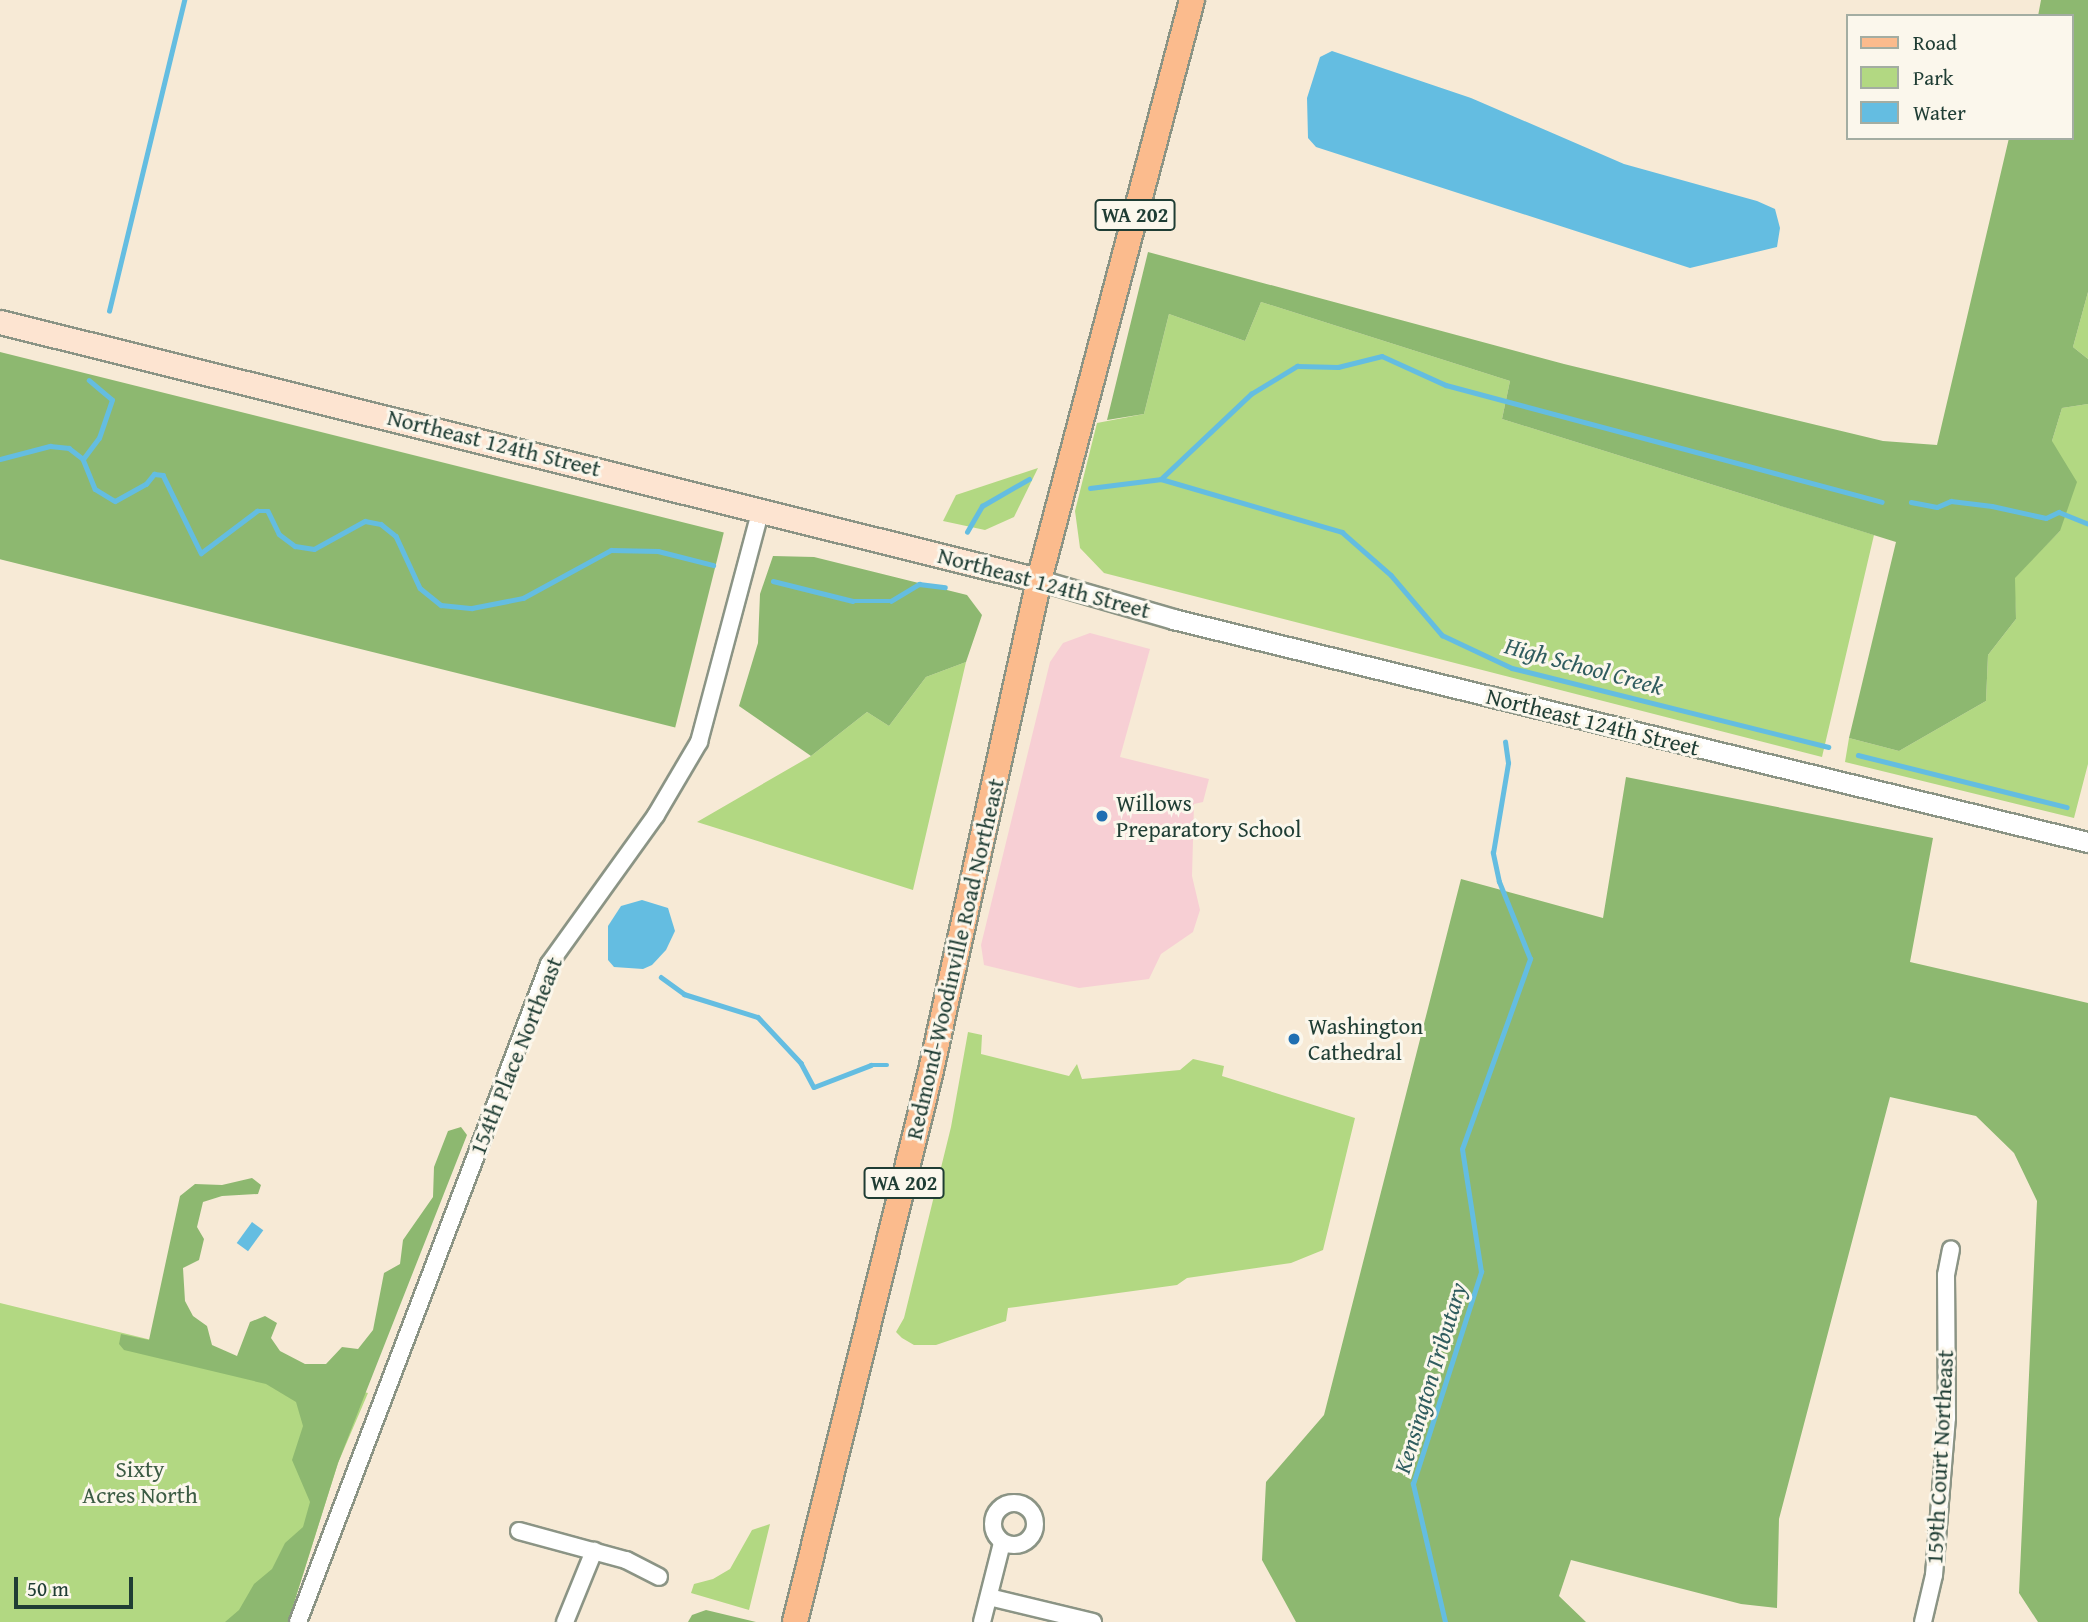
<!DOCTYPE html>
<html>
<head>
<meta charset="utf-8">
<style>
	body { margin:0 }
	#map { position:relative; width:2088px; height:1622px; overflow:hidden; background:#f7ead6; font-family:"Gentium Book Plus",serif }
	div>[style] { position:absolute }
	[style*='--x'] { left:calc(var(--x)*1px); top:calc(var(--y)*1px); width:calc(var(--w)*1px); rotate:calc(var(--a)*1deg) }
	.built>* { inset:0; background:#f7cfd4 }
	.green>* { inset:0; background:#b2d882 }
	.forest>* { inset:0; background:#8db870; transform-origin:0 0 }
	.water>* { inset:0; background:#64bde1; transform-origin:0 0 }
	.stream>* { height:4.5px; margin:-2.25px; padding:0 2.25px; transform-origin:2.25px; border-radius:2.25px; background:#64bde1 }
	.roads { filter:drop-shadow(2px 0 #8b9485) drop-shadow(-2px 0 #8b9485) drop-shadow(0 2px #8b9485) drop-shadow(0 -2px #8b9485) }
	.minor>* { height:16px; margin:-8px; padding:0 8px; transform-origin:8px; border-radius:8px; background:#fff }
	.minor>.ring { margin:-8px; padding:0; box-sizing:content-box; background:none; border:16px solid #fff; border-radius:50% }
	.tertiary>* { height:19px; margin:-9.5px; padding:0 9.5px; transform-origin:9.5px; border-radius:9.5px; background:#fff }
	.secondary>* { height:23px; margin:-11.5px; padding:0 11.5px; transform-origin:11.5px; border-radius:11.5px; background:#fde4d1 }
	.primary>* { height:24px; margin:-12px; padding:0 12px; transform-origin:12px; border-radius:12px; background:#fbbb8d }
	.dots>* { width:19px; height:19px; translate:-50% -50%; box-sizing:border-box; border:4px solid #fbf7ec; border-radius:50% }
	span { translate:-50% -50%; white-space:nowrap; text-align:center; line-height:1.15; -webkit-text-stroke:6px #fbf7ec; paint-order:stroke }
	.shield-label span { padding:2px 5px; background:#fbf7ec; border:2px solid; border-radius:5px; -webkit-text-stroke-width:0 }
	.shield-label { font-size:21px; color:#1f3d34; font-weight:700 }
	.street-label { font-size:23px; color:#1f3d34 }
	.poi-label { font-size:23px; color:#1f3d34 }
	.left { translate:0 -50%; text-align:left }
	.park-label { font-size:23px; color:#3c5c44 }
	.water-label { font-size:24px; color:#305d5f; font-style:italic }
	.legend { position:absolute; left:1846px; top:14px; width:228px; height:126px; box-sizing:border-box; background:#fbf7ec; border:2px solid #a3ada2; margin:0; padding:9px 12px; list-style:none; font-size:21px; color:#1f3d34 }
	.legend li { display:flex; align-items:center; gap:14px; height:35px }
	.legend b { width:35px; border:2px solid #a3ada2 }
	.scale { position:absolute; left:14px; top:1577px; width:119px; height:32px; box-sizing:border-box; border:4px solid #1f3d34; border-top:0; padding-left:9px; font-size:21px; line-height:24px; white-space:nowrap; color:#1f3d34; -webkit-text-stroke:5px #fbf7ec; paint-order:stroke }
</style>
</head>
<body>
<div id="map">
	<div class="built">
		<div style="clip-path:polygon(1090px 633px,1150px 649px,1120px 757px,1209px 779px,1203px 802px,1194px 804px,1192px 876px,1200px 910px,1193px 932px,1161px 954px,1149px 979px,1079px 988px,984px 965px,981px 945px,1050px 662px,1063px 643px)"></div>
	</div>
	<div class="green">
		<div style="clip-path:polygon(2088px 292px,2088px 359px,2073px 347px)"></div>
		<div style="clip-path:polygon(1261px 302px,1510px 381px,1502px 419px,1874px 535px,1822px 757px,1104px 573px,1080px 548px,1075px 511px,1097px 423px,1144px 414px,1169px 314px,1245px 341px)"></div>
		<div style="clip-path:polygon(2088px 404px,2088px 764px,2074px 818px,1845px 762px,1849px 738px,1899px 751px,1986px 701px,1988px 655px,2016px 619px,2014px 578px,2060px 531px,2052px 441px,2062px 408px)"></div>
		<div style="clip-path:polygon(1038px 468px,1014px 517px,985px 530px,943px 521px,956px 495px)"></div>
		<div style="clip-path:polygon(966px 662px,913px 890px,697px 822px,811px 756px,867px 712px,889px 726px,926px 677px)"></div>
		<div style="clip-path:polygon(968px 1032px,982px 1035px,981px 1054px,1069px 1076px,1077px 1064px,1082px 1079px,1180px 1070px,1193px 1059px,1224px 1066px,1222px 1076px,1355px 1118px,1323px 1250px,1291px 1263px,1187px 1278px,1177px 1285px,1008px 1308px,1006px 1321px,936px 1345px,914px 1345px,902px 1338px,896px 1332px,904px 1318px,951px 1127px)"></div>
		<div style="clip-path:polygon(0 1303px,368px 1393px,338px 1463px,288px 1622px,0 1622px)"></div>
		<div style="clip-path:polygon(770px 1524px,749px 1610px,691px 1593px,694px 1584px,713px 1579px,730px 1569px,752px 1530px)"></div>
	</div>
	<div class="forest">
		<div style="clip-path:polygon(2041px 0,2088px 0,2088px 292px,2073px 347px,2088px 359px,2088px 404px,2062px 408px,2052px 441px,2077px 482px,2060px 531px,2015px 578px,2016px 619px,1988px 655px,1986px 701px,1899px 751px,1849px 738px,1896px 542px,1502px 419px,1510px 381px,1261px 302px,1245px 341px,1169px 314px,1144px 414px,1107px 420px,1148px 252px,1564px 364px,1883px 441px,1937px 445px,2009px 138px,2072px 138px,2072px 16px,2038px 16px)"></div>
		<div style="left:0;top:352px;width:746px;height:201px;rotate:14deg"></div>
		<div style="clip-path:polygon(773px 556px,814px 557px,967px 595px,982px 615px,966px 662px,926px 677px,889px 726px,867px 712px,811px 756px,739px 706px,758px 643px,760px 594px)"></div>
		<div style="clip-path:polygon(1626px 777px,1933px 838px,1910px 962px,2088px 1003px,2088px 1622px,2038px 1622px,2019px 1593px,2037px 1201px,2014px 1153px,1976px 1116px,1890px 1097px,1779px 1519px,1777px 1608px,1741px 1604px,1571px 1560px,1559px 1596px,1586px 1622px,1296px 1622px,1262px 1560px,1266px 1482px,1324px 1415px,1461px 879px,1603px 918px)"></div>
		<div style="clip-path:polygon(461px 1127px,467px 1135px,338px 1463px,288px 1622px,225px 1622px,239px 1610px,254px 1584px,272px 1569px,285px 1543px,303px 1527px,310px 1502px,292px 1460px,303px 1426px,296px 1402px,266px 1384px,124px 1350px,119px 1344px,121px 1334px,149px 1340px,180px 1196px,195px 1184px,222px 1185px,252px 1178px,261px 1185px,258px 1194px,222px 1196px,203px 1202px,197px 1227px,204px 1239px,199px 1260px,183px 1268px,185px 1301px,193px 1316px,207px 1326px,212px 1345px,237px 1356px,250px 1322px,265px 1316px,277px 1323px,271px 1338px,280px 1351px,305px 1364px,326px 1364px,342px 1347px,358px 1349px,373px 1330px,384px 1273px,400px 1264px,403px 1240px,433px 1197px,434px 1167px,448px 1131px)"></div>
		<div style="clip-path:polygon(706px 1610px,756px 1622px,688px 1622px,692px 1615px)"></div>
	</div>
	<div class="water">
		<div style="clip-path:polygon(1332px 51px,1471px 98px,1624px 164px,1757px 201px,1775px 209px,1780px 228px,1777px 247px,1690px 268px,1316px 147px,1308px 138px,1307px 98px,1320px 57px)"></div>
		<div style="clip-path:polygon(642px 900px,668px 908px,675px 931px,666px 950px,652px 965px,643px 969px,614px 967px,608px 960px,608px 926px,621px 906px)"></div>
		<div style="left:252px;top:1222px;width:14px;height:26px;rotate:36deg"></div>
	</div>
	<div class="stream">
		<div style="--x:109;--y:311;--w:320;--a:-76.4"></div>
		<div style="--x:0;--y:459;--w:52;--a:-14.6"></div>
		<div style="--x:50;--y:446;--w:19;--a:6"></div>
		<div style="--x:69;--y:448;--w:18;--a:38"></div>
		<div style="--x:83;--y:459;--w:32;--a:68"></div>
		<div style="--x:95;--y:489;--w:23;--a:31"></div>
		<div style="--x:115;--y:501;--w:35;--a:-29"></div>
		<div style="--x:146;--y:484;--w:13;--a:-51"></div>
		<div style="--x:154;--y:474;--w:9;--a:6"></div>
		<div style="--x:163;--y:475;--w:87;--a:64"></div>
		<div style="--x:201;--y:553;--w:70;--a:-36.9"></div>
		<div style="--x:257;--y:511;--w:11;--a:0"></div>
		<div style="--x:268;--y:511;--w:25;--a:64"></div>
		<div style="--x:279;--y:534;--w:20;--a:37"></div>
		<div style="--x:295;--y:546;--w:19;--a:9"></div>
		<div style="--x:314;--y:549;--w:58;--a:-28.8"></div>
		<div style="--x:365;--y:521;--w:16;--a:11"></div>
		<div style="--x:381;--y:524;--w:19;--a:39"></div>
		<div style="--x:396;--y:536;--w:57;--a:65.2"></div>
		<div style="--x:420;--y:588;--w:27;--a:39"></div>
		<div style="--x:441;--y:605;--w:31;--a:6"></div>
		<div style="--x:472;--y:608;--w:52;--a:-11.1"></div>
		<div style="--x:523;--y:598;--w:100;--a:-28.6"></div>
		<div style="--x:611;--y:550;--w:47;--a:1.2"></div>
		<div style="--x:658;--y:551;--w:57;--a:14.3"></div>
		<div style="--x:83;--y:459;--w:26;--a:-53"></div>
		<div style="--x:99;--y:438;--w:40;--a:-71.1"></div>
		<div style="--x:112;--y:400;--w:30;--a:-140"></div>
		<div style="--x:1161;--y:479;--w:124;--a:-43.4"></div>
		<div style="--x:1251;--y:394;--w:54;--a:-31.3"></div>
		<div style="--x:1297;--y:366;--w:41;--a:1.4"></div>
		<div style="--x:1338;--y:367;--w:45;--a:-14"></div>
		<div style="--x:1382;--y:356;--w:70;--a:24.4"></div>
		<div style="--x:1446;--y:385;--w:451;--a:15"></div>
		<div style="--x:1090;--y:488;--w:72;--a:-7.2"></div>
		<div style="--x:1161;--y:479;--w:189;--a:16.3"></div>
		<div style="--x:1342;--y:532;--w:65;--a:41.3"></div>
		<div style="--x:1391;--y:575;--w:79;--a:49.6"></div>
		<div style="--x:1442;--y:635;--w:77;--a:25.2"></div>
		<div style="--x:1512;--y:668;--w:326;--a:14"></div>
		<div style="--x:1911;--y:502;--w:26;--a:11"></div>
		<div style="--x:1937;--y:507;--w:15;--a:-23"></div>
		<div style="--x:1951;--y:501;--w:41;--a:7"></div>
		<div style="--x:1992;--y:506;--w:55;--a:12.5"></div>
		<div style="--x:2046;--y:518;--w:14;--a:-25"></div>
		<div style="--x:2059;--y:512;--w:31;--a:22"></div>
		<div style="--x:967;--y:532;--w:30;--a:-60"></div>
		<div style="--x:982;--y:506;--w:54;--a:-29.9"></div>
		<div style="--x:773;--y:581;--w:82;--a:14"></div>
		<div style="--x:853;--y:601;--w:38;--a:0"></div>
		<div style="--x:891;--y:601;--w:33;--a:-31"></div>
		<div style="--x:919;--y:584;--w:26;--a:7"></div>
		<div style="--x:1858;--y:755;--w:215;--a:14"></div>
		<div style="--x:661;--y:977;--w:29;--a:36"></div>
		<div style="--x:684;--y:994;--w:77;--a:17.3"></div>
		<div style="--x:758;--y:1017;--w:63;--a:46.9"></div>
		<div style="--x:801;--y:1063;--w:27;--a:62"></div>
		<div style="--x:814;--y:1087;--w:61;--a:-21.1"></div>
		<div style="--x:871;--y:1065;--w:16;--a:0"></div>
		<div style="--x:1445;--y:1622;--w:142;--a:-103.1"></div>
		<div style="--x:1413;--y:1484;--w:223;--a:-72.2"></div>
		<div style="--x:1481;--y:1272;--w:124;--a:-98.8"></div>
		<div style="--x:1462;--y:1149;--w:202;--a:-70.3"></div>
		<div style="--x:1530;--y:959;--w:83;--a:-111.9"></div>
		<div style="--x:1499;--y:882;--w:30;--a:-102"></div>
		<div style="--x:1493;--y:853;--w:91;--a:-80.5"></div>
		<div style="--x:1508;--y:763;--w:21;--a:-98"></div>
	</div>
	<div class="roads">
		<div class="minor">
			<div class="ring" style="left:993px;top:1503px;width:26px;height:26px"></div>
			<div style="--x:519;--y:1531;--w:111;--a:15.2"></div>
			<div style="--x:626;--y:1560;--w:37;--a:27"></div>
			<div style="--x:989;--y:1597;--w:107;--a:13.5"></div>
			<div style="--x:298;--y:1622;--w:704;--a:-69.12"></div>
			<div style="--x:549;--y:964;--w:183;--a:-54.3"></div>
			<div style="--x:656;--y:815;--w:85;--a:-59.5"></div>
			<div style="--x:699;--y:742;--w:241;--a:-75.1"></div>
			<div style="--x:565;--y:1622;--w:77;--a:-67.8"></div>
			<div style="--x:982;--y:1622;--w:81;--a:-75.8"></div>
			<div style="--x:1923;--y:1622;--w:48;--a:-76.8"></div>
			<div style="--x:1934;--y:1575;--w:158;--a:-85.3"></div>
			<div style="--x:1947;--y:1418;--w:143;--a:-90.4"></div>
			<div style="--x:1946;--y:1275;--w:26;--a:-79"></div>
		</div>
		<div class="tertiary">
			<div style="--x:1039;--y:580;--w:140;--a:16.2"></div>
			<div style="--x:1173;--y:619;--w:942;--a:13.7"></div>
		</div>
		<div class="secondary">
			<div style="--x:0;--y:322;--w:1071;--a:13.95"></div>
		</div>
		<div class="primary">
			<div style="--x:795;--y:1622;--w:563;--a:-76.14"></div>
			<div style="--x:930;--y:1075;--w:507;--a:-77.58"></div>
			<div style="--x:1039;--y:580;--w:600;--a:-75.22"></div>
		</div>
	</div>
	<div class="dots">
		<div style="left:1102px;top:816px;background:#1f6fb2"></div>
		<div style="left:1294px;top:1039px;background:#1f6fb2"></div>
	</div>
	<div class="shield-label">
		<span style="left:1135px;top:215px">WA 202</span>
		<span style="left:904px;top:1183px">WA 202</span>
	</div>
	<div class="street-label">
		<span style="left:494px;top:443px;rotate:14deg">Northeast 124th Street</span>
		<span style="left:1044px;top:583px;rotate:15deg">Northeast 124th Street</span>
		<span style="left:1593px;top:722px;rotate:14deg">Northeast 124th Street</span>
		<span style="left:955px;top:959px;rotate:-77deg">Redmond-Woodinville Road Northeast</span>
		<span style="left:516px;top:1056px;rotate:-68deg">154th Place Northeast</span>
		<span style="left:1940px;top:1457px;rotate:-87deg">159th Court Northeast</span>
	</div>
	<div class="poi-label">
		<span class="left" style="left:1116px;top:816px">Willows<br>Preparatory School</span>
		<span class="left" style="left:1308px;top:1039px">Washington<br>Cathedral</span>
	</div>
	<div class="park-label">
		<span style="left:140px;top:1482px">Sixty<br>Acres North</span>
	</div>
	<div class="water-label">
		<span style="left:1584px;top:666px;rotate:15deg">High School Creek</span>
		<span style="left:1430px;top:1378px;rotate:-73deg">Kensington Tributary</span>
	</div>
	<ul class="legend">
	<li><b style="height:9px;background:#fbbb8d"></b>Road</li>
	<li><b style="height:19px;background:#b2d882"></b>Park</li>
	<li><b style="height:19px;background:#64bde1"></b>Water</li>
	</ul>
	<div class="scale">50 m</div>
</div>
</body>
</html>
